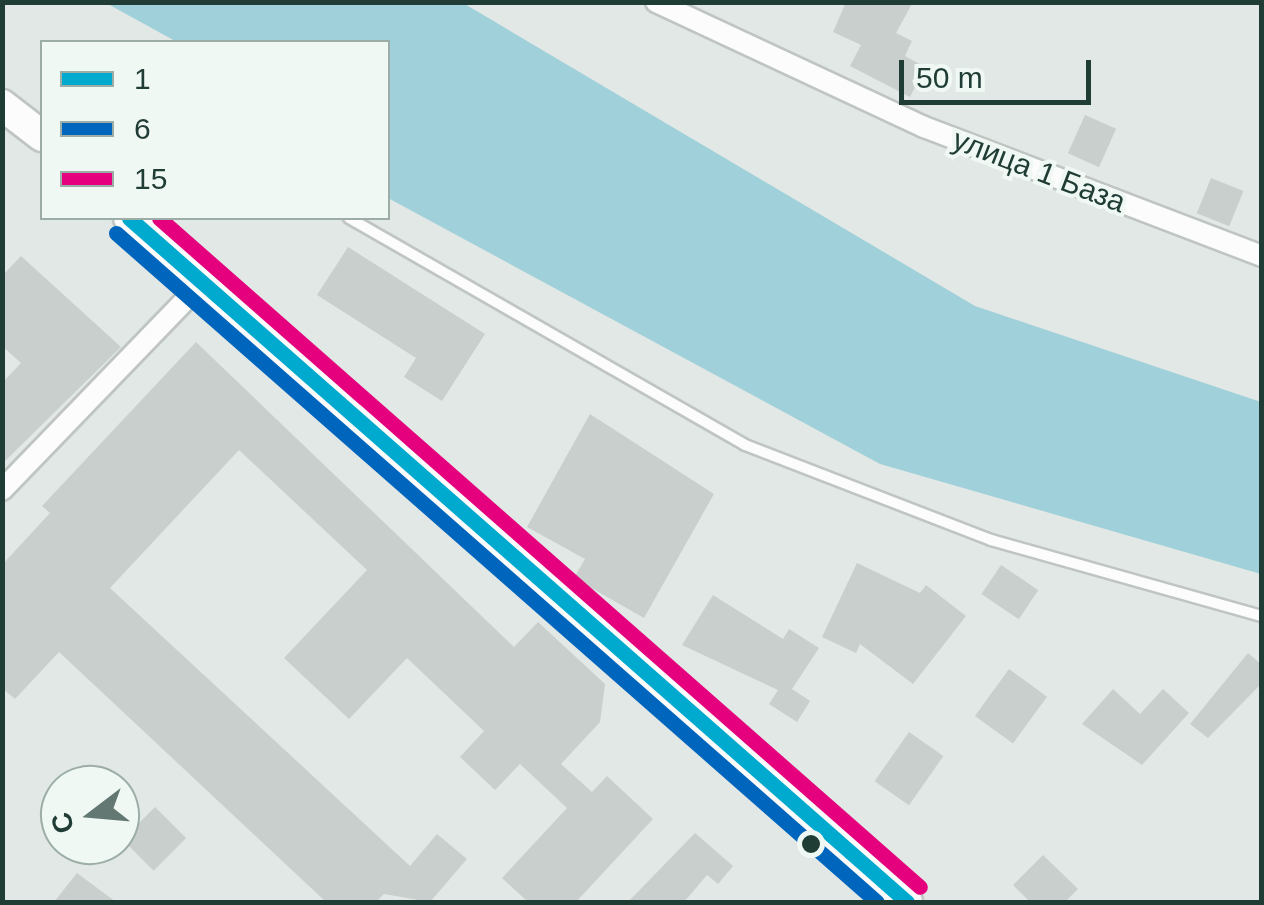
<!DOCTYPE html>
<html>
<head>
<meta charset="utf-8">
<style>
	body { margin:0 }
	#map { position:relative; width:1264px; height:905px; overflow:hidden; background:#e2e8e5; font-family:Helvetica,sans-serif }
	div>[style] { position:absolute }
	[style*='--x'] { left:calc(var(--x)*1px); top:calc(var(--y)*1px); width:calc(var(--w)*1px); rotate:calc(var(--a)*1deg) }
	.water>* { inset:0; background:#a0d0d9 }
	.building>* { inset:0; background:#c9cfcd; transform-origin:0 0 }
	.roads { filter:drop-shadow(2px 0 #bfc5c2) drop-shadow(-2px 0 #bfc5c2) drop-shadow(0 2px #bfc5c2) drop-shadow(0 -2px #bfc5c2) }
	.lane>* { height:10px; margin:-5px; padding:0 5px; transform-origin:5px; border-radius:5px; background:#fbfcfb }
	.street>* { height:20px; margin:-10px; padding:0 10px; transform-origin:10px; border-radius:10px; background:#fbfcfb }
	.secondary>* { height:30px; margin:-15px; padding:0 15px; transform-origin:15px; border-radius:15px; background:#fbfcfb }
	.bus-1>* { height:15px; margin:-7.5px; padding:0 7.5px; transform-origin:7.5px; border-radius:7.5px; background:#00a9ce }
	.bus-2>* { height:15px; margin:-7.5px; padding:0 7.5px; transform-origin:7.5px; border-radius:7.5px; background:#0065bd }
	.bus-3>* { height:15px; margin:-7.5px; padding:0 7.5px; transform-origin:7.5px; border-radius:7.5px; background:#e5007d }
	.dots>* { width:28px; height:28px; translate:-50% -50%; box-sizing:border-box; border:5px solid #f0f8f4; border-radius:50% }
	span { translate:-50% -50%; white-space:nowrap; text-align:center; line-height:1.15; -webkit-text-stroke:8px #f0f8f4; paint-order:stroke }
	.street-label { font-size:30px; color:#1f3c35 }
	.frame { position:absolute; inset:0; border:5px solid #1f3c35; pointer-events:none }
	.legend { position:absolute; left:40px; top:40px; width:350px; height:180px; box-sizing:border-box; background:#f0f8f4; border:2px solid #9cada8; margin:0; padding:12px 18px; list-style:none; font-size:30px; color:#1f3c35 }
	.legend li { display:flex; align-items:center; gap:20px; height:50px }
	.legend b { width:50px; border:2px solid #9cada8 }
	.north { position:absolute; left:40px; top:765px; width:100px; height:100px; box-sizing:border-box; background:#f0f8f4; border:2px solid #9cada8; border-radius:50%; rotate:254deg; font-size:28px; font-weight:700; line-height:40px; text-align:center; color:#1f3c35 }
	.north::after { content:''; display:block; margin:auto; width:35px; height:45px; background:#637873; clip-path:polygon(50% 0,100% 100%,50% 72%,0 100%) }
	.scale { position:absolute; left:899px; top:60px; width:192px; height:45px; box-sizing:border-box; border:5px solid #1f3c35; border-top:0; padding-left:12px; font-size:30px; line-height:35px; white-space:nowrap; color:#1f3c35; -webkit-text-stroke:8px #f0f8f4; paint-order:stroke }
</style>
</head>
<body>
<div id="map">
	<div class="water">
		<div style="clip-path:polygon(106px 3px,463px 3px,975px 306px,1261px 402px,1261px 574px,880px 464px,388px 198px,388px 42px,177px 42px)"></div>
	</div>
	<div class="building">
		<div style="clip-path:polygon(846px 2px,913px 2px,896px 33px,912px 41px,905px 56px,925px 67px,910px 97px,850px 66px,861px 45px,833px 32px)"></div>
		<div style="left:1085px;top:115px;width:34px;height:42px;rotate:24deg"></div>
		<div style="left:1211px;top:178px;width:35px;height:38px;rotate:22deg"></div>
		<div style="clip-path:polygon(348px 247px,485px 334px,442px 401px,404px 377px,416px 358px,317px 295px)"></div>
		<div style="clip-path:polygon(21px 256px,121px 347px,2px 464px,2px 383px,21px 363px,2px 346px,2px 276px)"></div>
		<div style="clip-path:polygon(196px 342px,514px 647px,538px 622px,605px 684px,600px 722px,561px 764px,592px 792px,607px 776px,653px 819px,576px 902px,528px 902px,502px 878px,567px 808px,520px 764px,495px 790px,460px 757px,484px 731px,407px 658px,349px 719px,284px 658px,367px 570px,239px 450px,110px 588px,410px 866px,437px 834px,467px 859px,430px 902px,384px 894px,376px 902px,326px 902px,59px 652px,15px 699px,2px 688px,2px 565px,50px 513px,42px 506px)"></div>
		<div style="clip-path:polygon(590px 414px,714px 494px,644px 618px,574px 578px,585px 559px,527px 527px)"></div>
		<div style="clip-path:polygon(857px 563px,920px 593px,926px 585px,966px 616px,913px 684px,860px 644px,856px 653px,822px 637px)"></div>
		<div style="left:1001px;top:565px;width:45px;height:35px;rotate:34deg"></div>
		<div style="clip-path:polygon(713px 595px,783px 639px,789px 629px,819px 648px,792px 689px,810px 701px,797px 722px,769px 704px,778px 690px,682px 645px)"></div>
		<div style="clip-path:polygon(1248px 653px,1262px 665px,1262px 683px,1208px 738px,1190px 724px)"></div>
		<div style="left:1009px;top:669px;width:47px;height:58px;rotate:36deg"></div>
		<div style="clip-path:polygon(1113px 689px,1140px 714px,1163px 689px,1189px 713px,1142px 765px,1082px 724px)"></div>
		<div style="left:909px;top:732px;width:42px;height:60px;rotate:35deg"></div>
		<div style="left:155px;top:807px;width:44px;height:46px;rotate:45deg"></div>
		<div style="clip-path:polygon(695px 833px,733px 866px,718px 884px,707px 875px,684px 902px,628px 902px)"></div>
		<div style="clip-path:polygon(1043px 855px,1078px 889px,1065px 902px,1030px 902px,1013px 885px)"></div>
		<div style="clip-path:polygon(77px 873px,116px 902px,54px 902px)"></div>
	</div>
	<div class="roads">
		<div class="lane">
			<div style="--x:349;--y:218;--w:456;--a:29.8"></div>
			<div style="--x:745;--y:445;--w:264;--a:21.1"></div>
			<div style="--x:991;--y:540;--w:281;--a:15.7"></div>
		</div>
		<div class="street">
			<div style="--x:656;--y:2;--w:296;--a:25"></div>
			<div style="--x:924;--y:127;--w:362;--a:20.9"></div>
			<div style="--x:2;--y:490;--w:286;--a:-46"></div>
		</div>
		<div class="secondary">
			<div style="--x:2;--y:105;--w:51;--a:37.8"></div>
			<div style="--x:129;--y:218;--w:1036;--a:41.32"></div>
		</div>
	</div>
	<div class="bus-1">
		<div style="--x:129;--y:218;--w:1036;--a:41.32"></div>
	</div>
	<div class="bus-2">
		<div style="--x:116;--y:233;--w:1013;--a:41.32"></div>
	</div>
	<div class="bus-3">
		<div style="--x:159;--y:218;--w:1013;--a:41.32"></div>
	</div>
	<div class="dots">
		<div style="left:811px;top:844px;background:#1f3c35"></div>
	</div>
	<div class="street-label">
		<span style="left:1039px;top:171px;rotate:21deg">улица 1 База</span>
	</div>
	<div class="frame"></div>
	<ul class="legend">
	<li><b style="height:12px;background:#00a9ce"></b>1</li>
	<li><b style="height:12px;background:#0065bd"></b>6</li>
	<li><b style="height:12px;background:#e5007d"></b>15</li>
	</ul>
	<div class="north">С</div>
	<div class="scale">50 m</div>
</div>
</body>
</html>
